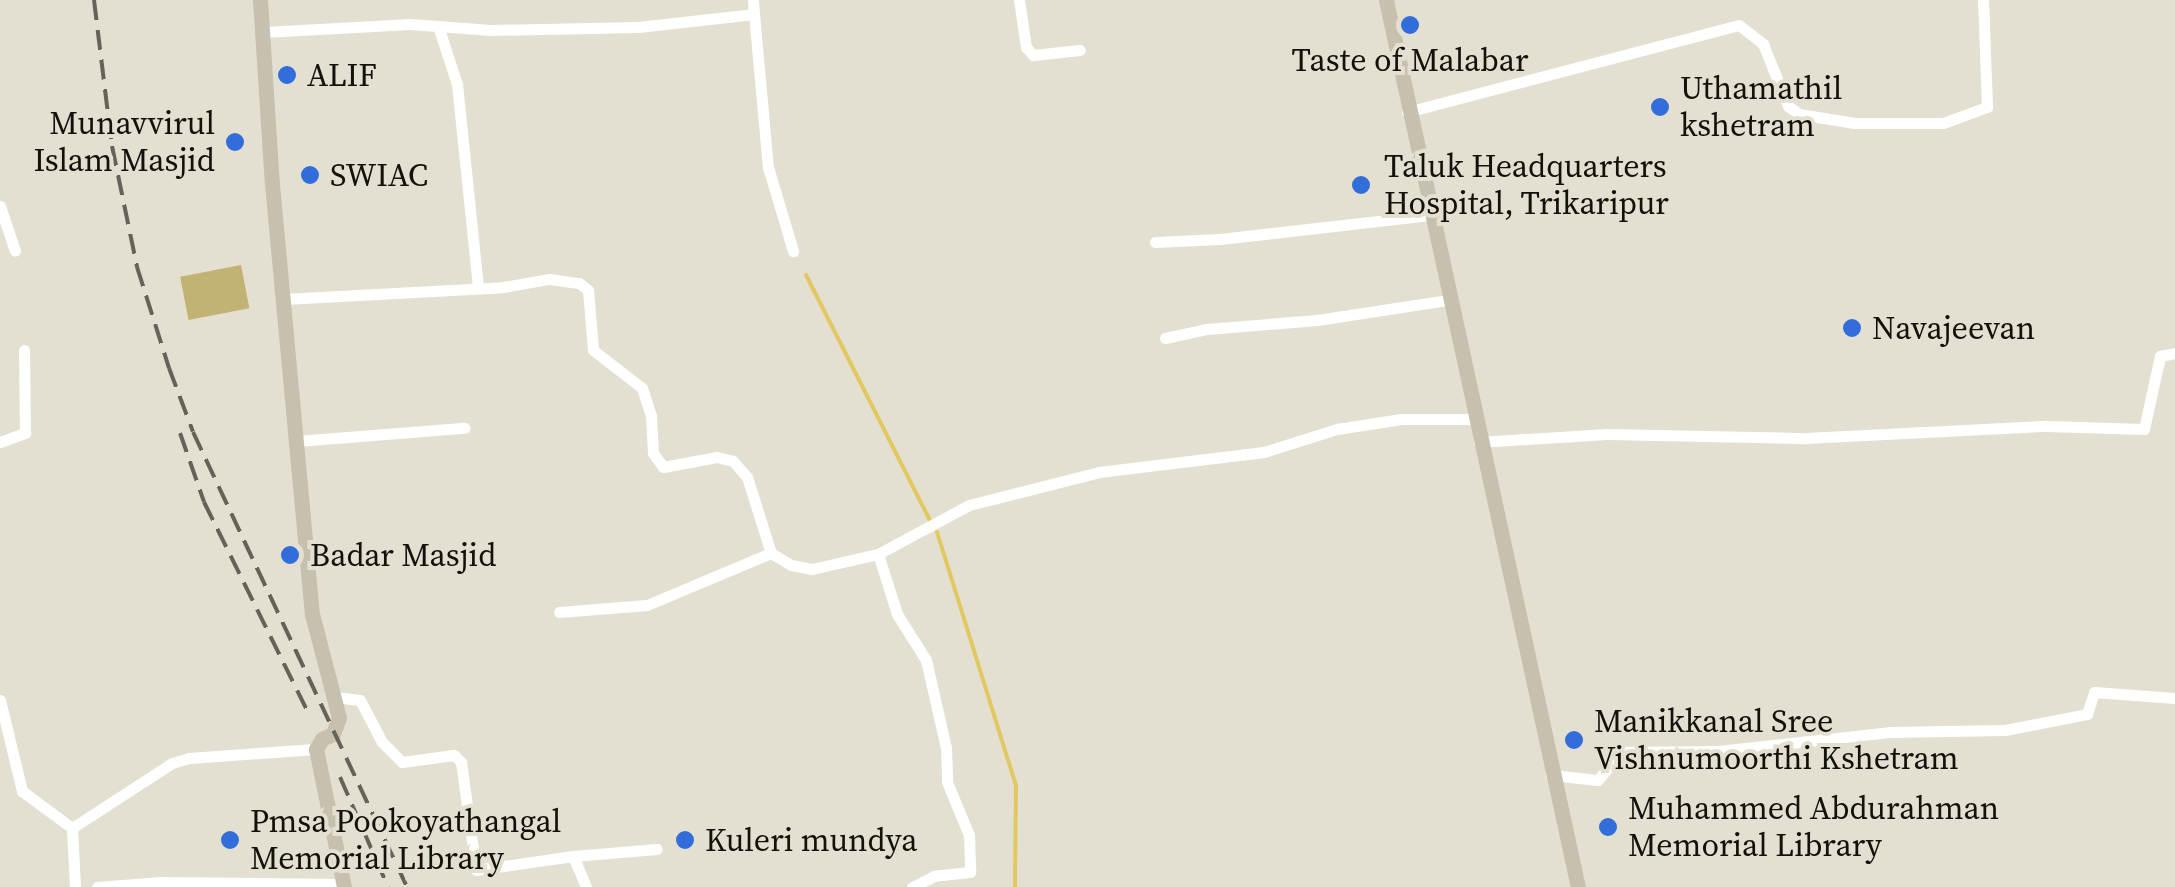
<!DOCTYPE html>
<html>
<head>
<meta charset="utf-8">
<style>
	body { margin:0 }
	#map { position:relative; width:2175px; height:887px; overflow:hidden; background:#e4e0d1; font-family:"Source Serif 4",serif }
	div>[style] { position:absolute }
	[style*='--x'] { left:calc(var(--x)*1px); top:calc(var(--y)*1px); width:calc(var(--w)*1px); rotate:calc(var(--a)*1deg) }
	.green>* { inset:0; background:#c2b274; transform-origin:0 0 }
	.stream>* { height:4px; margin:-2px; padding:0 2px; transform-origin:2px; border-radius:2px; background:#e2c860 }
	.street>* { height:11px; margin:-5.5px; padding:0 5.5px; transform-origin:5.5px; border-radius:5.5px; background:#fff }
	.secondary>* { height:15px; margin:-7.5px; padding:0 7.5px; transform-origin:7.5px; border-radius:7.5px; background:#c6c1ae }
	.rail>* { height:4px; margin-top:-2px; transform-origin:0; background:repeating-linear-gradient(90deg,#646259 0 20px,transparent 0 30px) }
	.dots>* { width:28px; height:28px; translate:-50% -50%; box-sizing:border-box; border:5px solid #e4e0d1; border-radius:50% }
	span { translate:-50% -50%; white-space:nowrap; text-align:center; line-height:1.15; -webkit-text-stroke:8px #e4e0d1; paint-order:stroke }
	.poi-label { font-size:32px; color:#12110b }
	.left { translate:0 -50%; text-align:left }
	.right { translate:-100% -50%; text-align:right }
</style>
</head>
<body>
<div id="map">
	<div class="green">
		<div style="left:241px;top:265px;width:44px;height:62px;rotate:79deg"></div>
	</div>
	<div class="stream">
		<div style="--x:806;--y:275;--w:275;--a:63.2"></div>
		<div style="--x:937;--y:532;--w:266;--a:72.7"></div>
		<div style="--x:1016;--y:786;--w:101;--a:90.6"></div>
	</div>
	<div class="street">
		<div style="--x:1019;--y:0;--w:48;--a:81.5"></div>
		<div style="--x:1026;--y:47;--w:11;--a:49"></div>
		<div style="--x:1033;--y:55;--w:47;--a:-6.1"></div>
		<div style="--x:754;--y:14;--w:154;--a:84.8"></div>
		<div style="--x:768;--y:167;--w:88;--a:73.4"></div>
		<div style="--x:438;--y:26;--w:61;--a:71.9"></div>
		<div style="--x:457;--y:84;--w:203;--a:84.1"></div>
		<div style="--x:264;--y:32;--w:146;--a:-3.1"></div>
		<div style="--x:410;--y:24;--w:81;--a:4.2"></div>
		<div style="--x:491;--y:30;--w:147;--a:-1.2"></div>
		<div style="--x:638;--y:27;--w:117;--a:-6.4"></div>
		<div style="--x:754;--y:14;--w:14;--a:-94"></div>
		<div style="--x:1407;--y:112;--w:343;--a:-14.7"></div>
		<div style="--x:1739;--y:25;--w:31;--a:38"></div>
		<div style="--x:1763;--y:44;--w:67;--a:68"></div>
		<div style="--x:1788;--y:106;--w:14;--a:36"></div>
		<div style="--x:1799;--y:114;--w:56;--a:9.3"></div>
		<div style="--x:1854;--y:123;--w:89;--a:0"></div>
		<div style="--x:1943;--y:123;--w:47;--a:-20"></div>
		<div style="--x:1987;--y:107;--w:107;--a:-92.1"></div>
		<div style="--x:0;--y:206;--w:47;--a:71.6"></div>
		<div style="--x:1155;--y:242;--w:65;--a:-2.6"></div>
		<div style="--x:1220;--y:239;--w:211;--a:-6.5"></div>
		<div style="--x:284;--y:299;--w:219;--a:-3.1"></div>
		<div style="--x:503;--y:287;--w:47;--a:-9.9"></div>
		<div style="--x:549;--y:279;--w:30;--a:8"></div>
		<div style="--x:579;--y:283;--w:11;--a:38"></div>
		<div style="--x:588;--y:290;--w:60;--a:85.2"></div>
		<div style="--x:593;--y:350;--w:62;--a:37.8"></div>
		<div style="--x:642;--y:388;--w:28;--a:72"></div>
		<div style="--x:651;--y:415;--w:38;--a:87"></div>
		<div style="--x:653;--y:453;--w:17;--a:54"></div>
		<div style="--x:663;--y:467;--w:55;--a:-10.5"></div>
		<div style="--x:717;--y:457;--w:16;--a:14"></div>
		<div style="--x:733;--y:461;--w:21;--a:49"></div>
		<div style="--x:747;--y:477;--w:80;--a:72.5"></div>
		<div style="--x:771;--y:553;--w:23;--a:31"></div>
		<div style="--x:791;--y:565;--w:21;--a:11"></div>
		<div style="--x:812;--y:569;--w:68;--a:-12.8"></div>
		<div style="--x:878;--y:554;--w:103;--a:-28.3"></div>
		<div style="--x:969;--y:505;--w:134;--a:-14.2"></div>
		<div style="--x:1099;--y:472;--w:166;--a:-6.9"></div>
		<div style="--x:1264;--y:452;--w:77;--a:-17.5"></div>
		<div style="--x:1337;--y:429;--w:65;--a:-8.9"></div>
		<div style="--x:1401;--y:419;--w:73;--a:0"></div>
		<div style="--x:1165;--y:338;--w:43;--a:-12.1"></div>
		<div style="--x:1207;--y:329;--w:110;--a:-4.7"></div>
		<div style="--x:1317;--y:320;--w:133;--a:-8.7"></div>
		<div style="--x:297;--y:441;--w:168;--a:-4.5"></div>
		<div style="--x:0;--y:442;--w:27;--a:-20"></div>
		<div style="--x:25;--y:433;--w:83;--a:-90.7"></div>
		<div style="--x:1479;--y:442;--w:128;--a:-3.6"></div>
		<div style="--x:1607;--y:434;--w:199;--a:1.2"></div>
		<div style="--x:1806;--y:438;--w:241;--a:-2.9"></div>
		<div style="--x:2047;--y:426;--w:97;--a:1.8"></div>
		<div style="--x:2144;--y:429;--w:75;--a:-77.6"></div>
		<div style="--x:2160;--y:356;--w:15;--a:-11"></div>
		<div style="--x:878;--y:554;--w:63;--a:72.4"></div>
		<div style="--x:897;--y:614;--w:54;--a:57.8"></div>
		<div style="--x:926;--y:660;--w:90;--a:77.2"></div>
		<div style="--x:946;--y:748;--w:34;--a:88"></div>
		<div style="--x:947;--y:782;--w:57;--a:67.5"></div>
		<div style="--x:969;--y:835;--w:37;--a:88"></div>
		<div style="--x:970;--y:872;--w:36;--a:174"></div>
		<div style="--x:934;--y:876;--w:25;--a:153"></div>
		<div style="--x:559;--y:612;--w:88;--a:-4.5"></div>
		<div style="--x:647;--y:605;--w:134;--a:-22.8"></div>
		<div style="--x:335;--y:697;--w:25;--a:7"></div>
		<div style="--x:360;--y:700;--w:47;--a:62.4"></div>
		<div style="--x:382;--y:742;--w:28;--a:45"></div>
		<div style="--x:402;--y:762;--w:52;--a:-7.7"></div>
		<div style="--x:454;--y:755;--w:10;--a:45"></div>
		<div style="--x:461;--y:762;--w:109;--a:82.1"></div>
		<div style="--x:476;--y:870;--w:98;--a:-8.2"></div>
		<div style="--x:573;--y:856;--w:34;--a:67"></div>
		<div style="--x:0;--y:700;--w:94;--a:76.4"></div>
		<div style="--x:22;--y:791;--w:62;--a:36.5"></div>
		<div style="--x:72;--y:828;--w:59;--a:87.1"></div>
		<div style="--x:1551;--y:775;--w:47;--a:6.1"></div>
		<div style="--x:1598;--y:780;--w:36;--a:-51"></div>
		<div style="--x:1621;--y:752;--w:97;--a:-0.6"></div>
		<div style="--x:1718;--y:751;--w:172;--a:-6.3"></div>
		<div style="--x:1889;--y:732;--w:116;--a:-1"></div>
		<div style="--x:2005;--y:730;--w:84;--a:-11"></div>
		<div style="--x:2087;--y:714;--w:23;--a:-72"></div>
		<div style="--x:2094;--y:692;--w:81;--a:4.2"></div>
		<div style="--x:72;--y:828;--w:119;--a:-33"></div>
		<div style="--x:172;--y:763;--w:18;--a:-16"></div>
		<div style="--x:189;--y:758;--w:127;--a:-4.1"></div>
		<div style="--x:573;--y:856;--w:84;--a:-4.8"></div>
		<div style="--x:97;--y:887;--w:64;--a:-4.5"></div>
		<div style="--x:161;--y:882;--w:182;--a:0.6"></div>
	</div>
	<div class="secondary">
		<div style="--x:260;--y:0;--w:184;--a:86.3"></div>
		<div style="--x:272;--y:184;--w:432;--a:84.7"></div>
		<div style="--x:312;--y:614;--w:107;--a:75.4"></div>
		<div style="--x:339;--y:718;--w:17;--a:111"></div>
		<div style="--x:333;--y:734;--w:12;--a:156"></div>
		<div style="--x:322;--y:739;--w:12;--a:121"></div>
		<div style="--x:316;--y:749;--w:141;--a:78.5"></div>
		<div style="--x:1386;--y:0;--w:908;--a:77.79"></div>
	</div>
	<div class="rail">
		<div style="--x:94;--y:0;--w:147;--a:83"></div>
		<div style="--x:112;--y:146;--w:124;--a:78.3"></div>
		<div style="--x:137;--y:267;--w:106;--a:72.4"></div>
		<div style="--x:169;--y:368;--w:68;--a:69.4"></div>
		<div style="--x:193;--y:432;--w:503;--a:64.81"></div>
		<div style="--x:180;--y:433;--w:73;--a:70.8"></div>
		<div style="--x:204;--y:502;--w:232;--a:63.7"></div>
		<div style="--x:340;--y:777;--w:120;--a:66.4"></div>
	</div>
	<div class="dots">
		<div style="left:1410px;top:25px;background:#316ddb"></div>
		<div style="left:287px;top:75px;background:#316ddb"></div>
		<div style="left:1660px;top:107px;background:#316ddb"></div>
		<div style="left:235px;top:142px;background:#316ddb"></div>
		<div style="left:310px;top:175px;background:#316ddb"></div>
		<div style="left:1361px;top:185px;background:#316ddb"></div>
		<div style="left:1852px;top:328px;background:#316ddb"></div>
		<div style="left:290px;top:555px;background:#316ddb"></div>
		<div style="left:1574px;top:740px;background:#316ddb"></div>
		<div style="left:1608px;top:827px;background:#316ddb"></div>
		<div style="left:230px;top:840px;background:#316ddb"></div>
		<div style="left:685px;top:840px;background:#316ddb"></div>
	</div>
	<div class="poi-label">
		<span style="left:1410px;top:60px">Taste of Malabar</span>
		<span class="left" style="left:307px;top:75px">ALIF</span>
		<span class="left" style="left:1680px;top:107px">Uthamathil<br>kshetram</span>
		<span class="right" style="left:215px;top:142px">Munavvirul<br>Islam Masjid</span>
		<span class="left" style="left:1384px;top:185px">Taluk Headquarters<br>Hospital, Trikaripur</span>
		<span class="left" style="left:330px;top:175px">SWIAC</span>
		<span class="left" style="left:1872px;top:328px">Navajeevan</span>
		<span class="left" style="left:310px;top:555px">Badar Masjid</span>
		<span class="left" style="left:1594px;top:740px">Manikkanal Sree<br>Vishnumoorthi Kshetram</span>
		<span class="left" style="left:1628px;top:827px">Muhammed Abdurahman<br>Memorial Library</span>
		<span class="left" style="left:250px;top:840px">Pmsa Pookoyathangal<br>Memorial Library</span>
		<span class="left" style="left:705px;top:840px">Kuleri mundya</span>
	</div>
</div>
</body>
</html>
